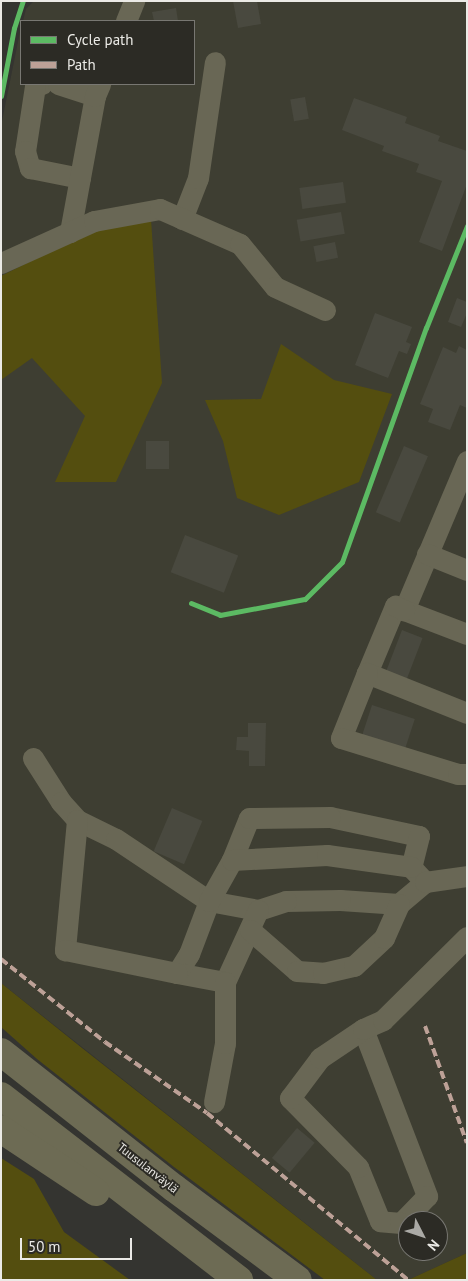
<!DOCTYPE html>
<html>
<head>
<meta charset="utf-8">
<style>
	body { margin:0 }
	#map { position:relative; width:468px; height:1281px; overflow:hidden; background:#343430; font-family:"PT Sans",sans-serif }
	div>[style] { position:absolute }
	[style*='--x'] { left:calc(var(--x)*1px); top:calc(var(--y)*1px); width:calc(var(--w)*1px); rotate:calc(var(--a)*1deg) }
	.built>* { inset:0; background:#3e3e32 }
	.green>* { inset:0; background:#544e0f }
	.building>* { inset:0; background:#49493f; transform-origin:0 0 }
	.minor>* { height:21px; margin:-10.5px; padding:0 10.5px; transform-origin:10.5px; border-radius:10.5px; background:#696755 }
	.highway>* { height:28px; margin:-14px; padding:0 14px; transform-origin:14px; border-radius:14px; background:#6d6b54 }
	.quiet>* { height:4px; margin-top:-2px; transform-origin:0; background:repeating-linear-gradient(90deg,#bda197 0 8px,transparent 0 12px) }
	.cycleway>* { height:5px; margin:-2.5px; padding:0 2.5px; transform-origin:2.5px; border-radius:2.5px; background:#5cba63 }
	span { translate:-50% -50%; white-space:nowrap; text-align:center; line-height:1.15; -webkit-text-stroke:4px #2c2b25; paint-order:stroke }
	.street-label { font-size:12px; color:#ebeae6 }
	.frame { position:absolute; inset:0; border:2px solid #ebeae6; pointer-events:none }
	.legend { position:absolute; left:20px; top:20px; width:175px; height:65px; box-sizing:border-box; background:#2c2b25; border:1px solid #787772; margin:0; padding:6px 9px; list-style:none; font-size:15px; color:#ebeae6 }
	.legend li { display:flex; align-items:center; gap:10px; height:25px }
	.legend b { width:25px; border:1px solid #787772 }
	.north { position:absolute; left:398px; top:1211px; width:50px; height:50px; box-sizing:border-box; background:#2c2b25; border:1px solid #787772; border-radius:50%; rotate:131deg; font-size:14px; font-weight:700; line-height:20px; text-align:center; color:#ebeae6 }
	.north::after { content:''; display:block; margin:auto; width:18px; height:22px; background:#abaaa6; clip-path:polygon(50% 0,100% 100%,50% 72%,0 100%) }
	.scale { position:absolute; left:20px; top:1238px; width:112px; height:22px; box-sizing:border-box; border:2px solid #ebeae6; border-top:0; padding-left:6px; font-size:15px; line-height:18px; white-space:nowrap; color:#ebeae6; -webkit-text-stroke:4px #2c2b25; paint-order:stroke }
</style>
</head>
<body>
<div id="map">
	<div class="built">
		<div style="clip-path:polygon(evenodd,34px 1px,467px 1px,467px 1253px,408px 1280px,377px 1280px,1px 983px,1px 126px,21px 27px,21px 84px,194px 84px,194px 21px,23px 21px,26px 9px,34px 1px,408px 1221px,438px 1221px,438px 1251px,408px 1251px,408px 1221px)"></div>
	</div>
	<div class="green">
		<div style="clip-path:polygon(151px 219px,162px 383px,116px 482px,55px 482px,85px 416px,32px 358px,1px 380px,1px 276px,96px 229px)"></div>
		<div style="clip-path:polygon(281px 344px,334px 380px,392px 394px,359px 482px,279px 515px,237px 498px,223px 441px,205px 400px,261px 399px)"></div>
		<div style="clip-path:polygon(1px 983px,82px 1048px,377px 1280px,325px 1280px,174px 1167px,37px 1059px,1px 1027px)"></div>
		<div style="clip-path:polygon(1px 1158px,34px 1179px,64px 1232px,130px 1280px,1px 1280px)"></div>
		<div style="clip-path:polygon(467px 1253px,467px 1280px,408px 1280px)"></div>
	</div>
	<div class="building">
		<div style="clip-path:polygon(233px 1px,257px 1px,261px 24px,238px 28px)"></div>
		<div style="clip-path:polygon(176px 8px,178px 21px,154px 21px,152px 12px)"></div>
		<div style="left:305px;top:97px;width:22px;height:15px;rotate:80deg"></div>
		<div style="clip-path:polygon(354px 98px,407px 117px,405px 123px,440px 136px,438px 141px,467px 151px,467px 184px,442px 251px,419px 242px,442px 181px,416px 172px,419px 164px,382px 151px,384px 146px,342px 130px)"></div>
		<div style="left:343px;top:182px;width:21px;height:44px;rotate:82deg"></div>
		<div style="left:341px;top:212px;width:22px;height:45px;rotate:80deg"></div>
		<div style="left:335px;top:242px;width:16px;height:22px;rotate:79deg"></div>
		<div style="clip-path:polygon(457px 298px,467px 302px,467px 313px,461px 327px,448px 322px)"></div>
		<div style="clip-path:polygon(375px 313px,412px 327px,406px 342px,411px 344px,407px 354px,399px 351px,388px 378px,355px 365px)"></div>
		<div style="clip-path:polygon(459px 346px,467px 350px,467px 408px,460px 405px,450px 430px,428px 422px,433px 409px,420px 404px,443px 347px,456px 353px)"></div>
		<div style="left:146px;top:441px;width:23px;height:28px"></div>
		<div style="left:404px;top:446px;width:26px;height:72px;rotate:23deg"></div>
		<div style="left:185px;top:535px;width:57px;height:40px;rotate:21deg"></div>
		<div style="left:402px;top:630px;width:22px;height:45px;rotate:21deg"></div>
		<div style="left:372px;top:705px;width:45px;height:34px;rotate:18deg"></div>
		<div style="clip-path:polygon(248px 723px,266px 723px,265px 766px,249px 766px,249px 751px,236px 750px,237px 737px,248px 737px)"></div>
		<div style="left:172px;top:808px;width:33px;height:47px;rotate:23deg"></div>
		<div style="left:297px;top:1128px;width:23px;height:39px;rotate:40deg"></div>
	</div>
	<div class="minor">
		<div style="--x:126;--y:21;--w:22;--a:-68"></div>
		<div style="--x:42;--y:84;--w:7;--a:164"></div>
		<div style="--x:35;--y:86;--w:66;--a:98.7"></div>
		<div style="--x:25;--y:151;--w:18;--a:74"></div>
		<div style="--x:30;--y:168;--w:51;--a:11.3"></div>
		<div style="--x:58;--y:84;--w:39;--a:18"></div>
		<div style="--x:182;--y:219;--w:44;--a:-68.7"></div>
		<div style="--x:198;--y:178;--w:117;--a:-81.7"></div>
		<div style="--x:70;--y:232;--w:138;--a:-79.6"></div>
		<div style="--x:95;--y:96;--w:13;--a:-67"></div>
		<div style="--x:1;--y:263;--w:102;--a:-24.3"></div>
		<div style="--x:94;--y:221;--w:67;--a:-10.3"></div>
		<div style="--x:160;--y:209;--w:87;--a:23.6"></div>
		<div style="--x:240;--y:244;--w:55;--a:50.9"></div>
		<div style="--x:275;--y:287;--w:55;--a:24.7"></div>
		<div style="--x:467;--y:461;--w:162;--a:112.9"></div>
		<div style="--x:404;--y:610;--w:67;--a:20.9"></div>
		<div style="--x:427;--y:554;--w:43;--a:21.8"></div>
		<div style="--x:367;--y:673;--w:73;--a:-67.3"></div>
		<div style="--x:395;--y:606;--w:10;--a:24"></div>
		<div style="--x:467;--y:713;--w:108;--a:-158.2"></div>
		<div style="--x:367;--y:673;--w:70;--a:111.8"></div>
		<div style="--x:341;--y:738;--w:122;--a:17.1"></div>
		<div style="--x:458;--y:774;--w:9;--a:0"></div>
		<div style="--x:33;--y:758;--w:52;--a:57.5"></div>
		<div style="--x:61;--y:802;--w:24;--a:48"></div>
		<div style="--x:77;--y:820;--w:43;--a:26"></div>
		<div style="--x:116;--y:839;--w:112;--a:33.7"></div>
		<div style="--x:209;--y:901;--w:50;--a:10.4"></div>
		<div style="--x:330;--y:817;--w:91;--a:12.1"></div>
		<div style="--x:419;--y:836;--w:32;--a:104"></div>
		<div style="--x:411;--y:867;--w:21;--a:47"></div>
		<div style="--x:425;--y:882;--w:34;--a:140"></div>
		<div style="--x:399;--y:904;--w:59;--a:-176.1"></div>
		<div style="--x:340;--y:900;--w:54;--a:178.9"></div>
		<div style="--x:286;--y:901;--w:29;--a:162"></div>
		<div style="--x:258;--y:910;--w:79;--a:114.6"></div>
		<div style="--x:225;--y:982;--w:49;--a:-169.4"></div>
		<div style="--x:177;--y:973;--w:22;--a:-58"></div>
		<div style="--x:189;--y:954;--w:57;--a:-69.3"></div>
		<div style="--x:209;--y:901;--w:47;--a:-60.7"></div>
		<div style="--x:232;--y:860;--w:45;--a:-68"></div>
		<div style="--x:249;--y:818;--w:81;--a:-0.7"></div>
		<div style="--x:77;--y:820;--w:131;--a:95.3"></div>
		<div style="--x:65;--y:950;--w:114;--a:11.6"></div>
		<div style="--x:232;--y:860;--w:95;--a:-3"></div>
		<div style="--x:327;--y:855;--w:85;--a:8.1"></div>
		<div style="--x:425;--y:882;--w:42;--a:-8.1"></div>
		<div style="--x:250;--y:930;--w:62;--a:41.1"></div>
		<div style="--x:297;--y:971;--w:26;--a:4"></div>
		<div style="--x:323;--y:973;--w:32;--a:-13"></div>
		<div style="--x:354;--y:966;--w:41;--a:-43"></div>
		<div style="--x:384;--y:938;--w:37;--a:-66"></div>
		<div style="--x:363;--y:1029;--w:179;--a:69"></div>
		<div style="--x:427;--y:1196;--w:37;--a:134"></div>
		<div style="--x:401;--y:1223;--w:21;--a:-175"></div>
		<div style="--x:380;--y:1221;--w:58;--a:-112.2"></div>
		<div style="--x:358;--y:1167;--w:97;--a:-134.6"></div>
		<div style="--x:290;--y:1098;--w:50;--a:-53.1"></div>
		<div style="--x:320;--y:1058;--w:52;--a:-34"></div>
		<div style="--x:363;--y:1029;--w:22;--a:-24"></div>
		<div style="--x:383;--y:1020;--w:118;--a:-44.7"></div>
		<div style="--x:214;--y:1102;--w:60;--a:-79.4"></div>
		<div style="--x:225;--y:1043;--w:61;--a:-90"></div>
	</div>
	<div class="highway">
		<div style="--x:1;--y:1052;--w:220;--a:38.2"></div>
		<div style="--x:174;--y:1188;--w:154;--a:36.6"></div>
		<div style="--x:1;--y:1096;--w:301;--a:37.7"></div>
		<div style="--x:1;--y:1129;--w:114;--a:33.6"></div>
	</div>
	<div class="quiet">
		<div style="--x:1;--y:959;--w:133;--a:38.6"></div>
		<div style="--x:105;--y:1042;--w:124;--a:34.8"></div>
		<div style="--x:207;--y:1113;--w:261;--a:39.7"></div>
		<div style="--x:425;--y:1026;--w:124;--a:70.3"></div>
	</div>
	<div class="cycleway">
		<div style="--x:1;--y:96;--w:69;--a:-79.2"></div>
		<div style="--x:14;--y:28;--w:28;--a:-72"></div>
		<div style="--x:191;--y:603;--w:31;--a:22"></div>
		<div style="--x:220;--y:615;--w:86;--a:-10.7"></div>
		<div style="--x:305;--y:599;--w:52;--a:-45"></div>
		<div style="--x:342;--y:562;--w:249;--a:-70.3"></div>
		<div style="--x:426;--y:328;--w:110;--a:-68.1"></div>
	</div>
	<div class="street-label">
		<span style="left:148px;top:1168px;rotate:38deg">Tuusulanväylä</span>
	</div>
	<div class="frame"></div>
	<ul class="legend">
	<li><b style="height:6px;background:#5cba63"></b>Cycle path</li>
	<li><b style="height:6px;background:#bda197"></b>Path</li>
	</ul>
	<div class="north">N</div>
	<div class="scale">50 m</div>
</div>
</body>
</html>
